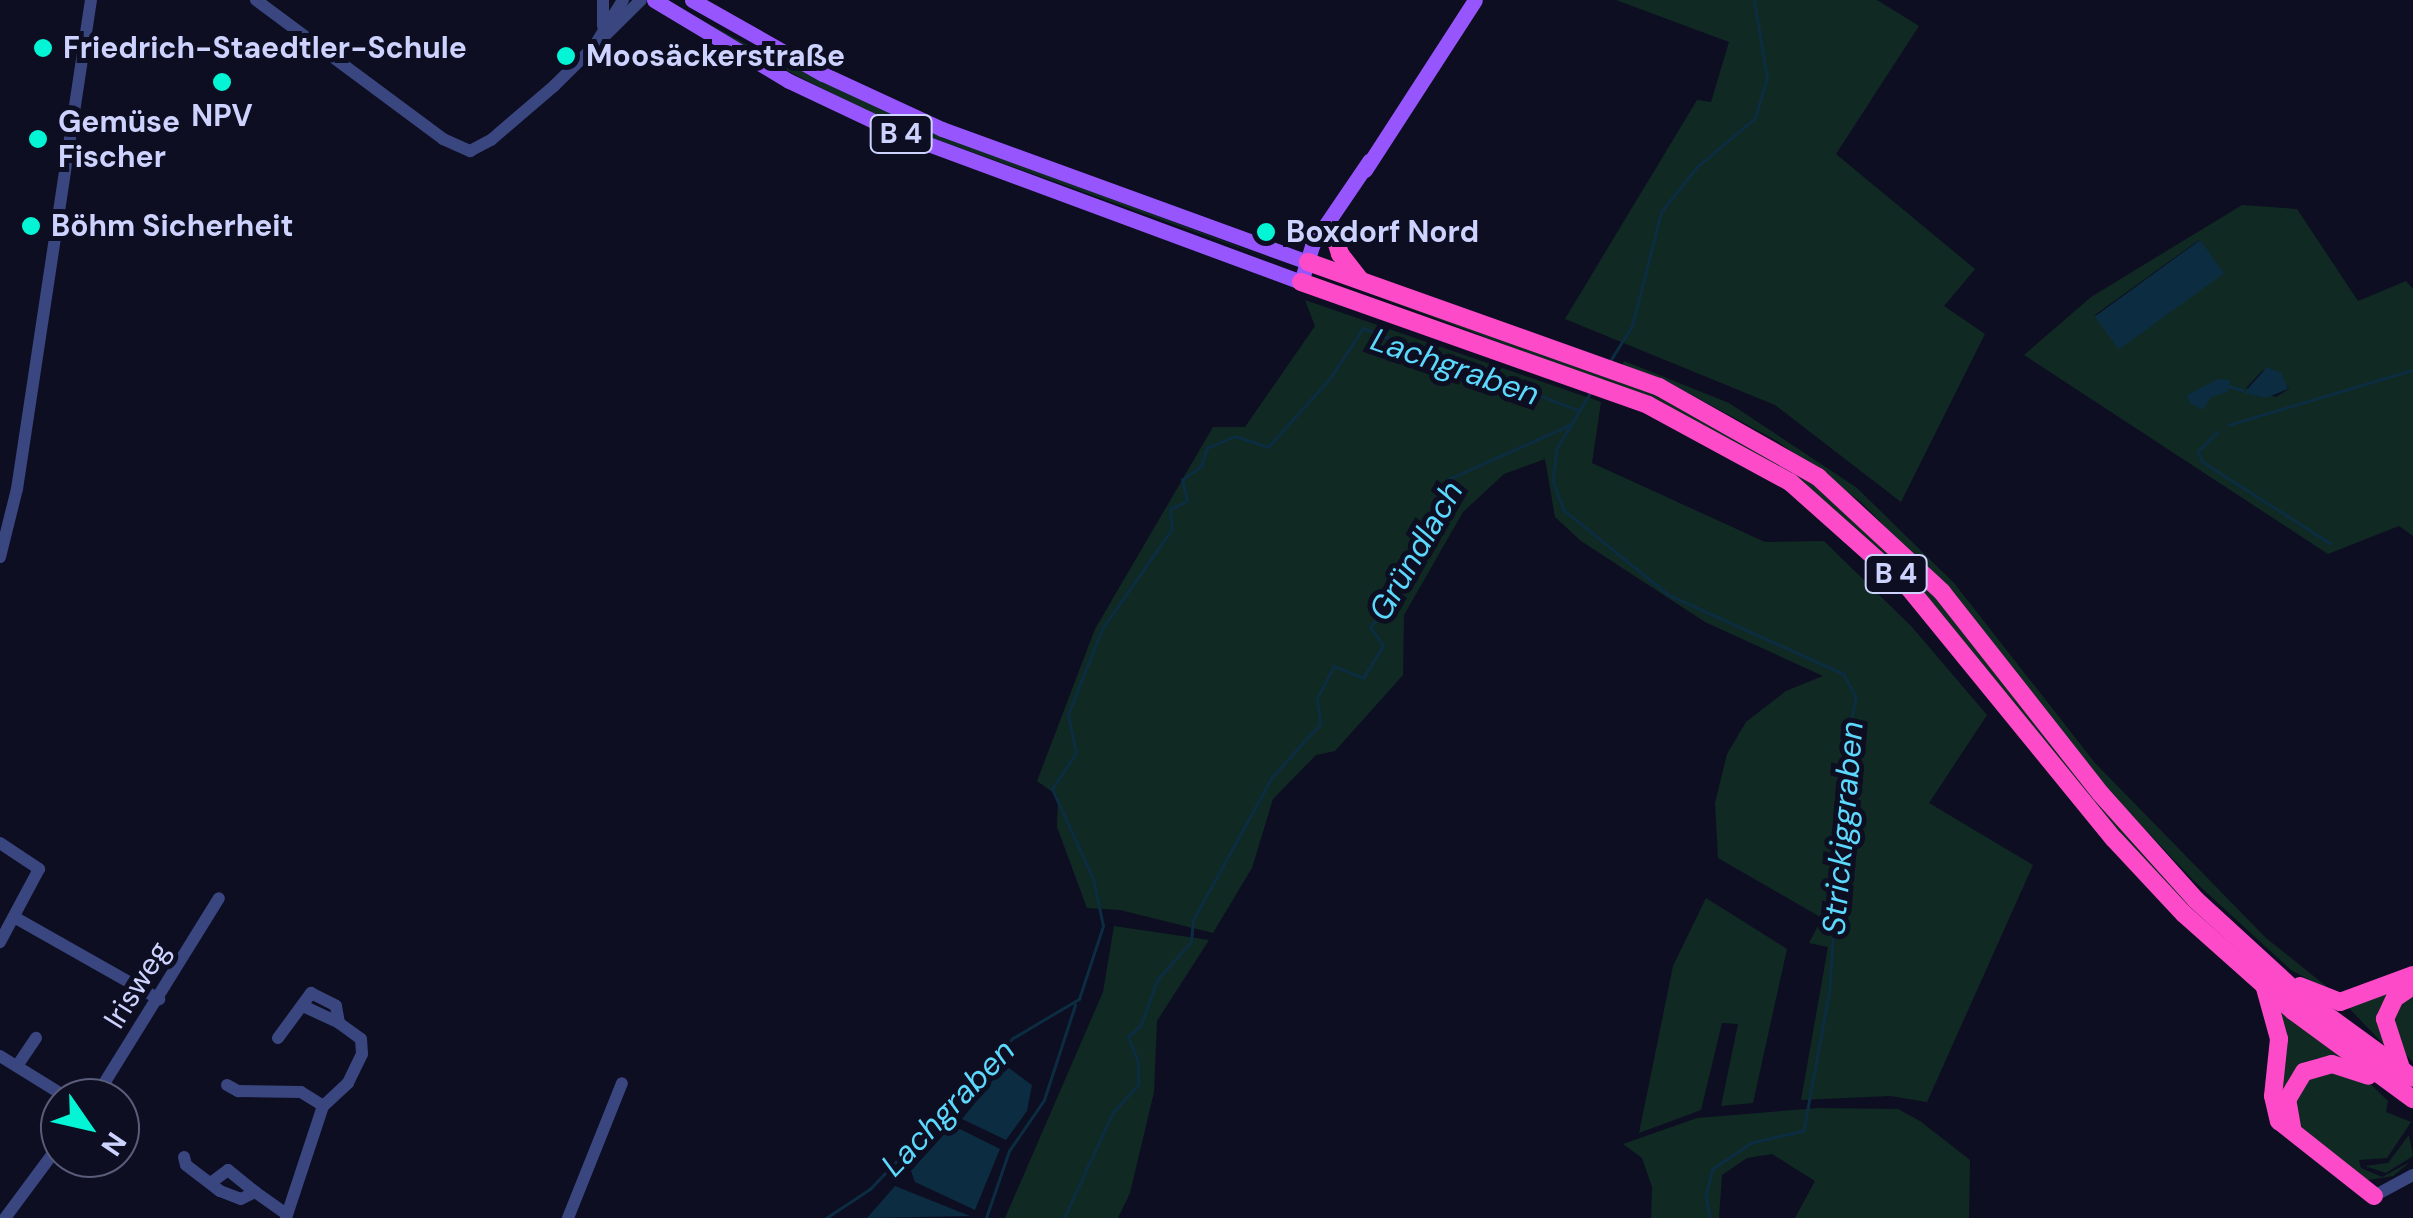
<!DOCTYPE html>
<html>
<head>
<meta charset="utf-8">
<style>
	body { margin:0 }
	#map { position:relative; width:2413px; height:1218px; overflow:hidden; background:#0d0e21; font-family:"DM Sans",sans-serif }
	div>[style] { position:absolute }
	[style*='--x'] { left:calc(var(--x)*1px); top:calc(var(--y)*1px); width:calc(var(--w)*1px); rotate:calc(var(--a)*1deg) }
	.green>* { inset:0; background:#102a23 }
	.water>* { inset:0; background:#0c2c41; transform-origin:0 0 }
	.stream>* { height:2.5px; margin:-1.25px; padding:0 1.25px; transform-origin:1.25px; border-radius:1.25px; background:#0c2c41 }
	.minor>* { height:12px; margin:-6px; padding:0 6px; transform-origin:6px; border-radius:6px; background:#39467f }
	.major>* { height:15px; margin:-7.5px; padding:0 7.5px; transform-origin:7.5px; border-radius:7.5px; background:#9756fd }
	.highway>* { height:18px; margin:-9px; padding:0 9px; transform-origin:9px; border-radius:9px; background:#fd4ac9 }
	.dots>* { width:28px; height:28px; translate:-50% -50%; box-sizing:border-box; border:5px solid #0d0e21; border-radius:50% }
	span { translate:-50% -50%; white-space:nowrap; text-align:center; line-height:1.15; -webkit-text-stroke:10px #0d0e21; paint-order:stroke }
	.shield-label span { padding:2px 8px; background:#0d0e21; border:2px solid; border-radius:8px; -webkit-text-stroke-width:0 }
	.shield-label { font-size:28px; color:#cdd3fe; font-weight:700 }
	.poi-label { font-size:30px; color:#cdd3fe; font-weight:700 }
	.left { translate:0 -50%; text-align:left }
	.street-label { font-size:30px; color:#cdd3fe }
	.water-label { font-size:32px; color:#5cd8fd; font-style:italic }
	.north { position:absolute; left:40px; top:1078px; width:100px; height:100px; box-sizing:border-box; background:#0d0e21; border:2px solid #5a5d79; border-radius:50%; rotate:124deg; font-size:28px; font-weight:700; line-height:40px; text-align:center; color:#cdd3fe }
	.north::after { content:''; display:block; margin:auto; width:35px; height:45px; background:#03f5d5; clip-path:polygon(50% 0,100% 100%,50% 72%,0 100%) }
</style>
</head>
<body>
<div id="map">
	<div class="green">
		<div style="clip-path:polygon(665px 0,751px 47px,982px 150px,1282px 263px,891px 123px,748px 51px)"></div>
		<div style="clip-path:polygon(1616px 0,1877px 0,1919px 26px,1836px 154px,1975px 269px,1944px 306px,1985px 334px,1901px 502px,1775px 405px,1565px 319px,1697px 100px,1711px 102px,1729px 42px)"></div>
		<div style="clip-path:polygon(evenodd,2242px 205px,2297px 209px,2358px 301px,2406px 281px,2413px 289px,2413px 536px,2399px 526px,2328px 554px,2024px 355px,2091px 297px,2242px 205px,2199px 240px,2223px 273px,2120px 348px,2095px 315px,2199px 240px,2242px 205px,2263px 370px,2282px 380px,2289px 389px,2276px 397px,2246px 388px,2263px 370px)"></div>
		<div style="clip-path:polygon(1313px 272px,1646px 387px,1799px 470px,1914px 570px,2276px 988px,2155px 876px,1892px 560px,1797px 480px,1665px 405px)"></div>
		<div style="clip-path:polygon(1305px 300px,1601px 402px,1592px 463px,1765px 542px,1824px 541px,1912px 627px,1987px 715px,1929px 803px,2033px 865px,1927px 1102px,1890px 1096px,1801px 1100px,1828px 947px,1809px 943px,1822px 918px,1718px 858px,1715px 803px,1727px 754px,1746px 722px,1786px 691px,1823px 676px,1705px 622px,1581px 541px,1555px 517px,1545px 459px,1504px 474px,1463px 512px,1404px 615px,1403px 675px,1335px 751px,1316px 755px,1273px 799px,1252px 868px,1213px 933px,1120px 910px,1087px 908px,1057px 827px,1058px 796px,1037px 781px,1095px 629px,1213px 427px,1245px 427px,1315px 326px)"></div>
		<div style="clip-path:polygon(1624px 361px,1729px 403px,1857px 488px,1954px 583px,2095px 763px,2266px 938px,2336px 994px,2291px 970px,2194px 881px,2092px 773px,1957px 600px,1861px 502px,1777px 441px,1679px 388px,1622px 366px)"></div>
		<div style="clip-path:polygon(1706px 898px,1787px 949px,1753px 1103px,1721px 1106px,1738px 1024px,1722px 1023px,1701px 1110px,1639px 1133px,1673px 966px)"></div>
		<div style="clip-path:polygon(1114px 926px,1209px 940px,1157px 1021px,1154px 1092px,1130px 1193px,1118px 1218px,1005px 1218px,1103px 992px)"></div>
		<div style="clip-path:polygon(2396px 982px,2391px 993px,2389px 1050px,2345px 1004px)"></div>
		<div style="clip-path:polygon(2413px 989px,2413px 1062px,2399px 1047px,2390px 1014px)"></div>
		<div style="clip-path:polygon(2279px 1009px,2344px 1060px,2317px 1058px,2300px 1067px,2282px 1107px)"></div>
		<div style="clip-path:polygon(2322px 1067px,2365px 1079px,2388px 1101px,2386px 1112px,2411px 1122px,2387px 1158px,2359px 1160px,2361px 1168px,2382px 1177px,2410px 1162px,2393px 1176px,2368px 1180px,2306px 1138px,2294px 1118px,2296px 1086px)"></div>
		<div style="clip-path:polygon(1818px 1108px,1898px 1109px,1920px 1121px,1970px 1160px,1969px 1218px,1795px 1218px,1815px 1181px,1772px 1154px,1747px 1158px,1722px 1175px,1719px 1218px,1651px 1218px,1652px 1187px,1642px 1158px,1623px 1144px,1697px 1118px)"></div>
		<div style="clip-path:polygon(2409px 1135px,2413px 1156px,2386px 1173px,2365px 1166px,2388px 1163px)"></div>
	</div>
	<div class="water">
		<div style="left:2200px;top:240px;width:41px;height:130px;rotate:54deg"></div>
		<div style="clip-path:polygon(2267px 367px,2281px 373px,2288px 389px,2266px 398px,2244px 393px)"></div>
		<div style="clip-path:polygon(2218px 379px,2230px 380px,2228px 392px,2211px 397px,2203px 410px,2190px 403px,2187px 395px)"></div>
		<div style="clip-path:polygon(1005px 1065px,1032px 1085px,1027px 1111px,1006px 1140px,962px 1119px)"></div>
		<div style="clip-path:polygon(952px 1125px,1000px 1149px,975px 1210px,915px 1182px,911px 1171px)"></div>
		<div style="clip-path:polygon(895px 1186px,970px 1216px,867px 1218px)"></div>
	</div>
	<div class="stream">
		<div style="--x:1610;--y:361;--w:41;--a:-57.8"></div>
		<div style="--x:1632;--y:326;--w:118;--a:-75.7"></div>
		<div style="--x:1661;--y:212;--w:58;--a:-51.3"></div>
		<div style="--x:1697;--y:167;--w:76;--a:-40.2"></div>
		<div style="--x:1755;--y:118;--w:42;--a:-73.3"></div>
		<div style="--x:1767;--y:78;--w:79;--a:-99.5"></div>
		<div style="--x:2229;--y:386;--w:14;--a:17"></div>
		<div style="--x:1590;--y:394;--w:64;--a:121"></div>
		<div style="--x:1557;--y:449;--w:32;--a:97"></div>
		<div style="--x:1553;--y:481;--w:31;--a:69"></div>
		<div style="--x:1564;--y:510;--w:135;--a:39"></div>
		<div style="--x:1669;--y:595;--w:192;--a:24.3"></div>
		<div style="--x:1844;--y:674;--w:27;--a:63"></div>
		<div style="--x:1856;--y:698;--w:48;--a:102"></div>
		<div style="--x:1846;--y:745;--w:245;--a:93.8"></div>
		<div style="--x:1830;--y:989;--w:144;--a:100.4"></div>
		<div style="--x:1804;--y:1131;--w:53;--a:167"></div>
		<div style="--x:1752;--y:1143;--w:47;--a:146.3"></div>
		<div style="--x:1713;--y:1169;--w:27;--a:105"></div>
		<div style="--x:1706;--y:1195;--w:23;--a:80"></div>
		<div style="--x:2228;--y:425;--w:193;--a:-16.6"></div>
		<div style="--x:2218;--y:432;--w:28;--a:135"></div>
		<div style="--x:2198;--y:452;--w:11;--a:63"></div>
		<div style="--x:2203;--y:462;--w:151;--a:32.5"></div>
		<div style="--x:826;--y:1218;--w:53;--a:-33.4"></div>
		<div style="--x:870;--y:1189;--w:208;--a:-46.6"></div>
		<div style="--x:1013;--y:1038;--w:77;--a:-30.6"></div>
		<div style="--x:1079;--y:999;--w:77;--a:-71.8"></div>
		<div style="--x:1103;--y:926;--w:48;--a:-102"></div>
		<div style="--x:1093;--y:879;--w:99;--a:-114.5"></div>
		<div style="--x:1052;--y:789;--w:43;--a:-56.3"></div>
		<div style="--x:1076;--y:753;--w:40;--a:-102"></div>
		<div style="--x:1068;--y:714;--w:92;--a:-68.2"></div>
		<div style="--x:1102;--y:629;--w:122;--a:-55"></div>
		<div style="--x:1172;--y:529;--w:20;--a:-96"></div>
		<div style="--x:1170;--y:509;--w:19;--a:-25"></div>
		<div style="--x:1187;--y:501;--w:22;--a:-103"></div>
		<div style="--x:1182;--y:480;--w:24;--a:-36"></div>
		<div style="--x:1201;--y:466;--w:19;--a:-72"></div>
		<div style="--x:1207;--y:448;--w:30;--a:-23"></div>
		<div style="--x:1235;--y:436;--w:35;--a:18"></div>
		<div style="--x:1268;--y:447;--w:94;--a:-48"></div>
		<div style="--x:1331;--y:377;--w:59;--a:-56.9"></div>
		<div style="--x:1363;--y:328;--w:230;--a:20.9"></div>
		<div style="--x:986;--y:1218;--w:71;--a:-71.1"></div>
		<div style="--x:1009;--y:1151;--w:62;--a:-55.5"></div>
		<div style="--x:1044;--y:1100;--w:100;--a:-71.9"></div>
		<div style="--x:1064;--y:1218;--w:117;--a:-65.2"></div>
		<div style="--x:1113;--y:1112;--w:37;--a:-47"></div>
		<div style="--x:1138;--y:1085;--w:23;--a:-90"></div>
		<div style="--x:1138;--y:1062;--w:27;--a:-112"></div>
		<div style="--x:1128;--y:1037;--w:18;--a:-43"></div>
		<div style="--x:1141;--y:1025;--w:48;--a:-70.4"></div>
		<div style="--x:1157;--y:980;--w:51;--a:-48.2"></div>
		<div style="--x:1191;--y:942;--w:22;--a:-85"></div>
		<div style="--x:1193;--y:920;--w:163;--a:-61.1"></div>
		<div style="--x:1272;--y:777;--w:72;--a:-47.8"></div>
		<div style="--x:1320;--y:724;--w:26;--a:-97"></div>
		<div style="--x:1317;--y:698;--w:36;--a:-62"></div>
		<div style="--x:1334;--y:666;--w:31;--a:22"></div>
		<div style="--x:1363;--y:678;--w:38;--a:-58"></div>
		<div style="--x:1383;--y:646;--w:23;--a:-124"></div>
		<div style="--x:1370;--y:627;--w:26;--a:-50"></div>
		<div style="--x:1387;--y:607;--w:34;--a:-73"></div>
		<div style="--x:1397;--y:575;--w:37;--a:-46"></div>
		<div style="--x:1423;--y:548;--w:74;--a:-69.4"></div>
		<div style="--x:1449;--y:479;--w:133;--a:-24.1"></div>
	</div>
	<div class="minor">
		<div style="--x:256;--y:0;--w:233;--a:36.6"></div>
		<div style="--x:443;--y:139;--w:30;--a:24"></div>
		<div style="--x:470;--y:151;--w:24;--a:-28"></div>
		<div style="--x:491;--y:140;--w:83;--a:-40.6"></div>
		<div style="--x:554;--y:86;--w:122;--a:-44.7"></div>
		<div style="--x:603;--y:0;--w:26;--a:90"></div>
		<div style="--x:595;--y:45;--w:53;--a:-58.1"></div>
		<div style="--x:0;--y:557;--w:70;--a:-76"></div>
		<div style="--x:17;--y:489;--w:495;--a:-81.4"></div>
		<div style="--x:0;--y:843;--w:47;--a:33.7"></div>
		<div style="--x:39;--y:869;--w:83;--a:118.1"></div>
		<div style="--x:14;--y:917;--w:167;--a:29.5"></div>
		<div style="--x:303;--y:1006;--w:40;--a:25"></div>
		<div style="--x:278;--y:1038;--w:56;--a:-53.7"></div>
		<div style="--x:311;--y:993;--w:28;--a:27"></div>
		<div style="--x:336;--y:1006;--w:17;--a:80"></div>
		<div style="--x:339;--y:1023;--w:27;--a:36"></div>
		<div style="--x:361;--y:1039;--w:15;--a:86"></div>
		<div style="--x:362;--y:1054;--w:32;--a:116"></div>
		<div style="--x:348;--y:1083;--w:34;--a:137"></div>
		<div style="--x:323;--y:1106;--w:118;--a:108.3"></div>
		<div style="--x:0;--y:1056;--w:80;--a:31.7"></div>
		<div style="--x:17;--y:1066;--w:34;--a:-56"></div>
		<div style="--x:227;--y:1085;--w:13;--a:29"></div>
		<div style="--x:238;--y:1091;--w:63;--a:0.9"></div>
		<div style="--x:301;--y:1092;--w:26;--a:32"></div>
		<div style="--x:95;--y:1098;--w:235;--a:-58.2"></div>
		<div style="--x:184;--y:1157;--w:8;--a:76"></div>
		<div style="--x:186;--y:1165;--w:43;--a:37.4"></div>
		<div style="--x:220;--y:1191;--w:22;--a:21"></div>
		<div style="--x:241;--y:1199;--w:16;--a:-27"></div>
		<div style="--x:255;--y:1192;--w:35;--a:35"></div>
		<div style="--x:212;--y:1182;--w:20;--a:-37"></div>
		<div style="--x:228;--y:1170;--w:35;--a:39"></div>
		<div style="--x:2374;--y:1196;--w:44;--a:-28.3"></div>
		<div style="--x:5;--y:1218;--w:92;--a:-53.4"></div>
		<div style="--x:568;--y:1218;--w:145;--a:-68.2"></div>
	</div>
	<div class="major">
		<div style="--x:654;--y:0;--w:157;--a:31"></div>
		<div style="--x:789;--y:81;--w:124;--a:25.3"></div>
		<div style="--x:901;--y:134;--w:427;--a:20.3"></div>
		<div style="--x:1301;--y:282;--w:39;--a:-73"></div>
		<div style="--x:1312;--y:245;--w:102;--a:-55.8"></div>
		<div style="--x:692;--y:0;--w:150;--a:29.5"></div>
		<div style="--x:823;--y:74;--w:131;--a:24.8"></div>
		<div style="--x:942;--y:129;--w:389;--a:20"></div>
		<div style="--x:1365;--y:170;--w:202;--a:-57.1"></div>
	</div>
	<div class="highway">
		<div style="--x:1333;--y:231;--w:24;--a:73"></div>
		<div style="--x:1340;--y:254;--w:33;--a:52"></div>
		<div style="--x:1308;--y:262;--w:373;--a:19.6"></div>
		<div style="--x:1659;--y:387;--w:183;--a:29.5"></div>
		<div style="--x:1818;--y:477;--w:169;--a:42.8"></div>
		<div style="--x:1942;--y:592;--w:257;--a:51.8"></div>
		<div style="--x:2101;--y:794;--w:142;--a:48.1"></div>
		<div style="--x:2196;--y:900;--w:144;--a:42.5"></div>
		<div style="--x:2302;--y:997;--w:137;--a:36.1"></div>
		<div style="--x:1301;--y:282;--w:368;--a:19.5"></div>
		<div style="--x:1648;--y:405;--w:162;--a:28.5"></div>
		<div style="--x:1790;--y:482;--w:159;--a:41.7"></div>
		<div style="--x:1909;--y:588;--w:324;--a:50.8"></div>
		<div style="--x:2114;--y:839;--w:103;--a:47"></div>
		<div style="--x:2184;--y:914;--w:146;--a:41.7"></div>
		<div style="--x:2293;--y:1011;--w:149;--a:36.3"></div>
		<div style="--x:2300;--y:986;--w:43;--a:21.8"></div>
		<div style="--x:2340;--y:1002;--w:78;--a:-20.3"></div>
		<div style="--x:2265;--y:988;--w:53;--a:74.6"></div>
		<div style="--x:2279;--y:1039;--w:57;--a:96"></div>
		<div style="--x:2273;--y:1096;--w:26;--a:77"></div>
		<div style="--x:2279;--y:1121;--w:121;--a:38.3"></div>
		<div style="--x:2402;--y:1071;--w:55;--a:-108.1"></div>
		<div style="--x:2385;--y:1019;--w:23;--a:-65"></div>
		<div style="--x:2395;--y:998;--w:22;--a:-34"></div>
		<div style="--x:2292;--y:1127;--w:27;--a:-100"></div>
		<div style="--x:2287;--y:1100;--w:33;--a:-59"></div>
		<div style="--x:2304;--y:1072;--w:29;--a:-16"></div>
		<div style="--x:2332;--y:1064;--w:38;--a:18"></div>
	</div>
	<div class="dots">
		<div style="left:43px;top:48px;background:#03f5d5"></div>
		<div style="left:566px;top:56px;background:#03f5d5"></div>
		<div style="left:222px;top:82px;background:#03f5d5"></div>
		<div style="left:38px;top:139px;background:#03f5d5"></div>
		<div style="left:31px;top:226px;background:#03f5d5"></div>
		<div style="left:1266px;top:232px;background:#03f5d5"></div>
	</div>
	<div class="shield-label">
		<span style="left:901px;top:134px">B 4</span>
		<span style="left:1896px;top:574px">B 4</span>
	</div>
	<div class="poi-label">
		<span class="left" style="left:63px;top:48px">Friedrich-Staedtler-Schule</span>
		<span class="left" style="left:586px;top:56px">Moosäckerstraße</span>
		<span style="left:222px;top:116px">NPV</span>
		<span class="left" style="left:58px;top:139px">Gemüse<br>Fischer</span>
		<span class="left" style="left:51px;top:226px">Böhm Sicherheit</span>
		<span class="left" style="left:1286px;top:232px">Boxdorf Nord</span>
	</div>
	<div class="street-label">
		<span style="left:137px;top:985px;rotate:-58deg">Irisweg</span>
	</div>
	<div class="water-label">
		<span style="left:1455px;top:367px;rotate:19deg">Lachgraben</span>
		<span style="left:1416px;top:551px;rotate:-60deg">Gründlach</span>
		<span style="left:1843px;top:828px;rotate:-85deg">Strickiggraben</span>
		<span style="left:948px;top:1108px;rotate:-46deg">Lachgraben</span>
	</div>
	<div class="north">N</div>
</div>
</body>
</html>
